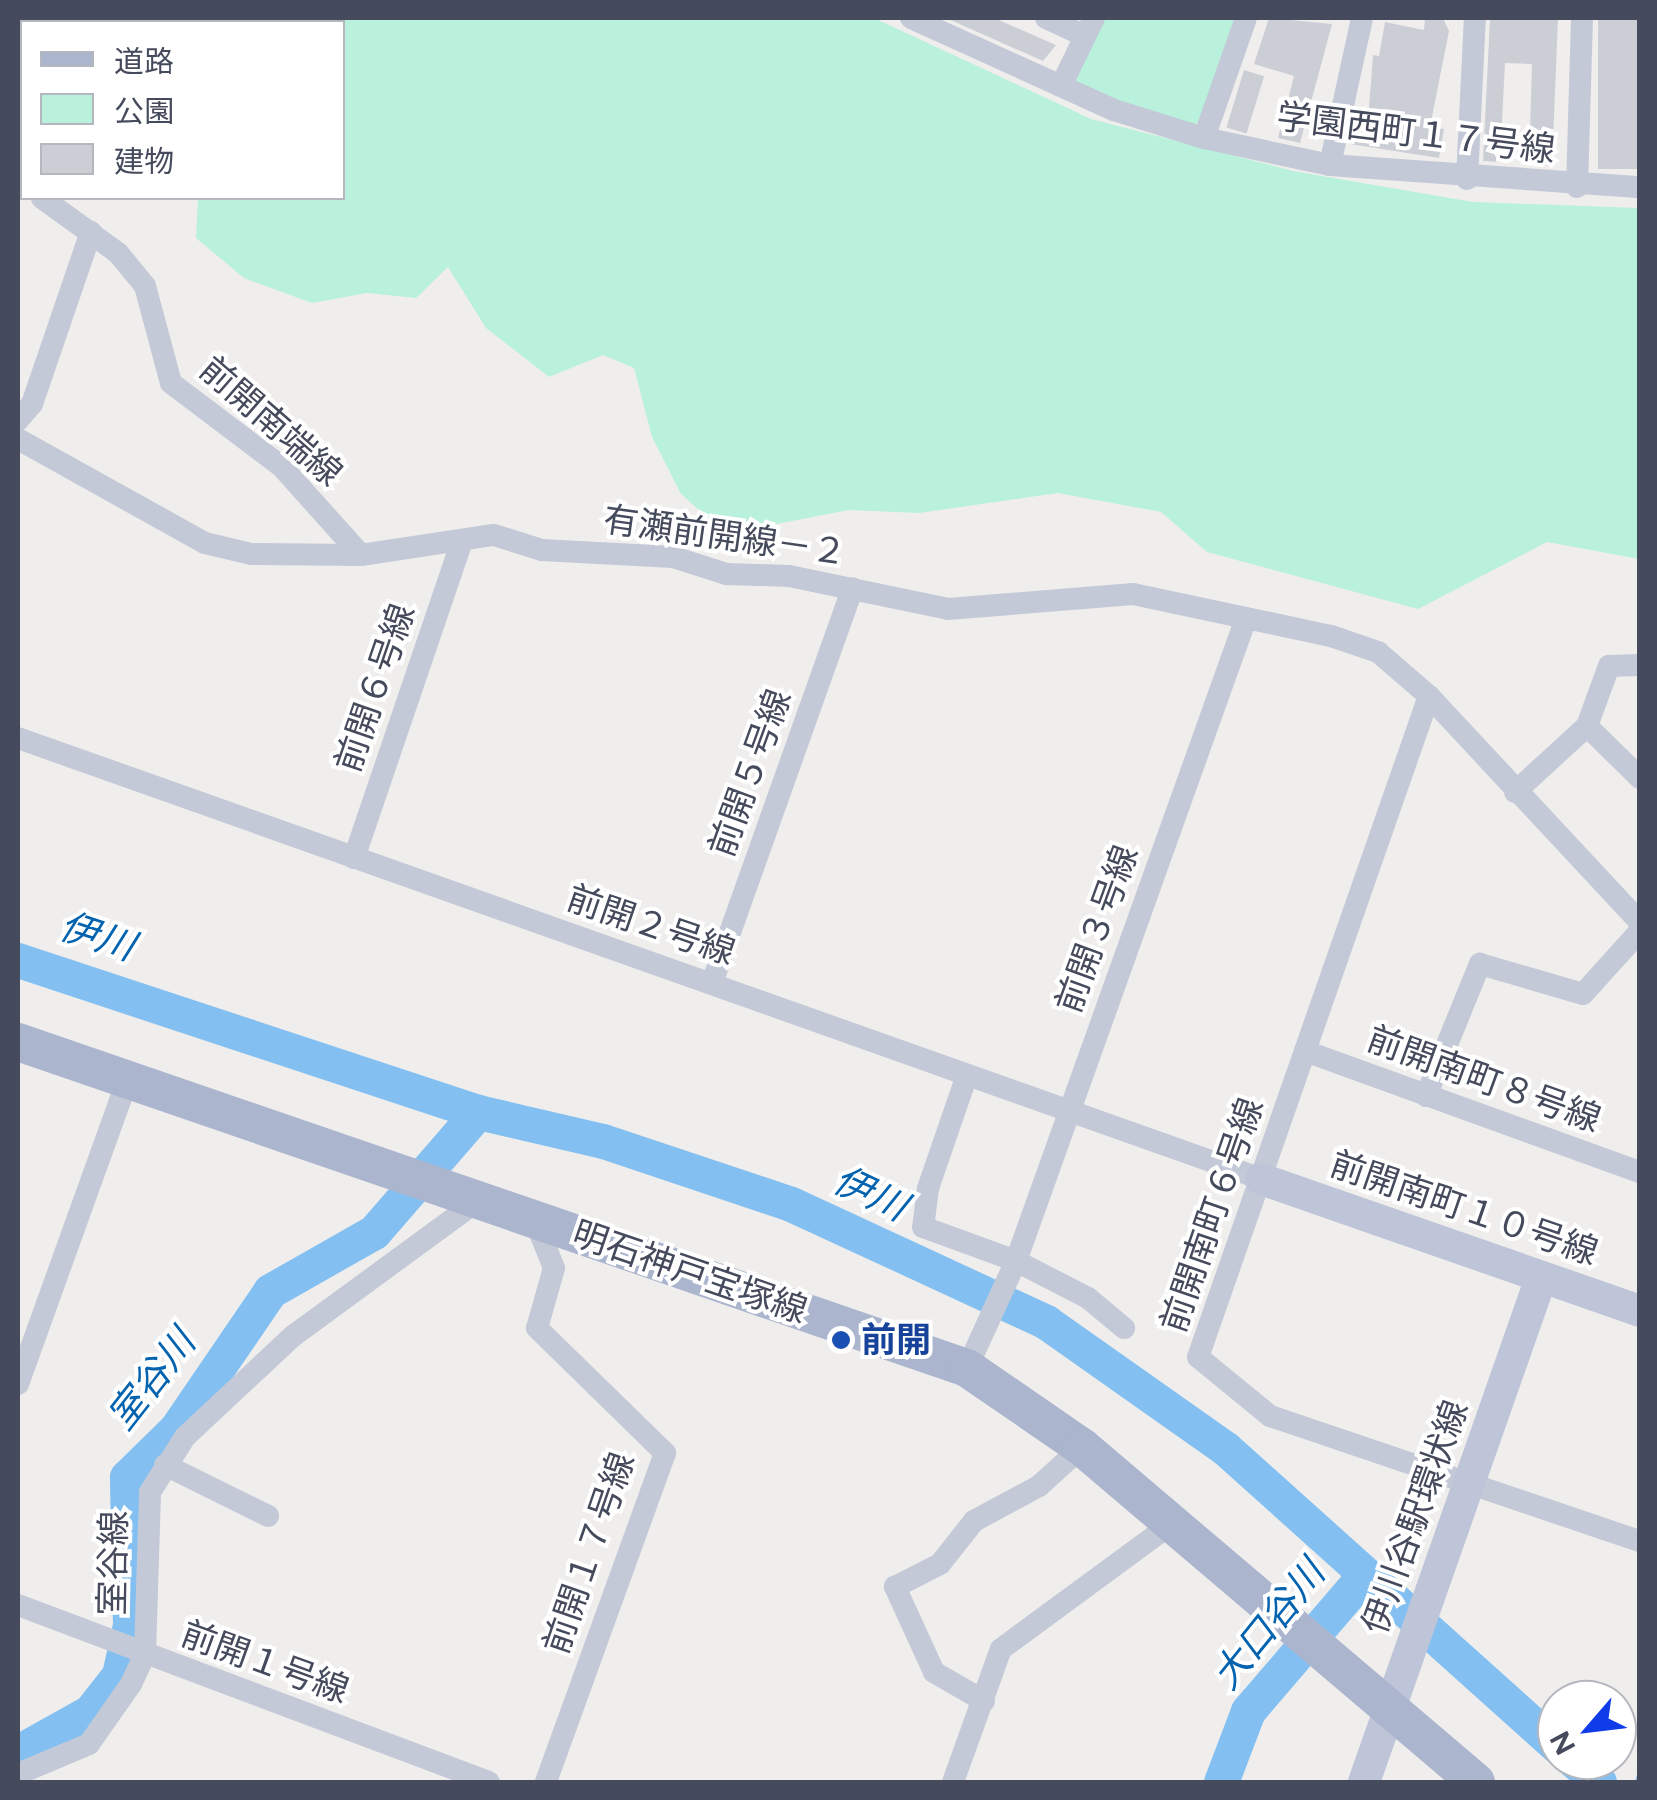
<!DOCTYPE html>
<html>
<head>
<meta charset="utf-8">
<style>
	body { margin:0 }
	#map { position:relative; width:1657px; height:1800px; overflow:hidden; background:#f0eeed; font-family:Figtree,"Noto Sans JP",sans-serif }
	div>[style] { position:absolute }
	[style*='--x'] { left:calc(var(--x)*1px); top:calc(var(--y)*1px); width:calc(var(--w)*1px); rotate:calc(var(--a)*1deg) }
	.green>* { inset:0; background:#b9f1dc }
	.stream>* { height:6px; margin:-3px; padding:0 3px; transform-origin:3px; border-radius:3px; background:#83c0f1 }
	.river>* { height:35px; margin:-17.5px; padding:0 17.5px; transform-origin:17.5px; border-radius:17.5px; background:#83c0f1 }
	.building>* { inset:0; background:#ccced6; transform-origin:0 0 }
	.street>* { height:22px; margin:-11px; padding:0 11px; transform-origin:11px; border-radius:11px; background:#c3c9d6 }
	.secondary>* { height:32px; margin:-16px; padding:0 16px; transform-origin:16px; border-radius:16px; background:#bfc5d8 }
	.primary>* { height:38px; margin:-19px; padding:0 19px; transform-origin:19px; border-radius:19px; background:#abb5ce }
	.dots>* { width:28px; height:28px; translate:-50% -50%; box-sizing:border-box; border:5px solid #fff; border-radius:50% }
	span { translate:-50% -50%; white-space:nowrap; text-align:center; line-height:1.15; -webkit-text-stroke:8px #fff; paint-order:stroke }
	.street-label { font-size:35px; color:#454b5c }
	.transit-label { font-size:35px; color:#164399; font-weight:700 }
	.left { translate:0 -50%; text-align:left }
	.water-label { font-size:38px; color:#0463af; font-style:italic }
	.frame { position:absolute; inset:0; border:20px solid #454b5c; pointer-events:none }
	.legend { position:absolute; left:20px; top:20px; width:325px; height:180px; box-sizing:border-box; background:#fff; border:2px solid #b5b7be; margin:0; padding:12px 18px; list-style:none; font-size:30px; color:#454b5c }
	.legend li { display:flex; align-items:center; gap:20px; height:50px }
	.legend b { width:50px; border:2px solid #b5b7be }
	.north { position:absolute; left:1537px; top:1680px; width:100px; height:100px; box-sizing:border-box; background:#fff; border:2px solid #b5b7be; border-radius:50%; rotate:242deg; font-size:28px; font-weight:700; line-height:40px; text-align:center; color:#454b5c }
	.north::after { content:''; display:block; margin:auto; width:35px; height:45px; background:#0f3be9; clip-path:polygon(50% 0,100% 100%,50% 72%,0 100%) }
</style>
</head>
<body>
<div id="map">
	<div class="green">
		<div style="clip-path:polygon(145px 18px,874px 18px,1091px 119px,1293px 171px,1473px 202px,1639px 208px,1639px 559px,1547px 542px,1418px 609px,1207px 552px,1161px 512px,1058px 493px,919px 513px,849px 510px,771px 525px,709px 519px,681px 494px,652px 437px,634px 368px,603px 355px,549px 377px,486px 328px,448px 267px,416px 298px,367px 293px,312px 303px,244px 278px,196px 238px,198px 198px,342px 198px,342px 22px)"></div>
		<div style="clip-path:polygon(1100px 18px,1236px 18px,1204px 120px,1190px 126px,1079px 87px,1072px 74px)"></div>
	</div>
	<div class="stream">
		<div style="--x:1638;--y:1782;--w:7;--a:-74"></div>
	</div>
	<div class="river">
		<div style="--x:18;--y:960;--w:484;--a:18.3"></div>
		<div style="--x:478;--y:1112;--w:128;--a:13.1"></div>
		<div style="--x:603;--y:1141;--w:198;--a:18.5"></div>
		<div style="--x:791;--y:1204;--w:281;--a:24.8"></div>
		<div style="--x:1046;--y:1322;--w:220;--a:35.2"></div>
		<div style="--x:1226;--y:1449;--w:445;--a:41.9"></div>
		<div style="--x:18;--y:1752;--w:82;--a:-29.1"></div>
		<div style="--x:90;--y:1712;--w:47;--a:-51.9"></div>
		<div style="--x:119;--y:1675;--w:51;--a:-77.6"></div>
		<div style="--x:130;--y:1625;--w:148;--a:-91.2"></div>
		<div style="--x:127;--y:1477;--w:69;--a:-44.4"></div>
		<div style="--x:176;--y:1429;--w:167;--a:-55.7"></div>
		<div style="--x:270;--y:1291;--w:120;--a:-29.6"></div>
		<div style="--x:374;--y:1232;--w:159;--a:-49.1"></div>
		<div style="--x:1573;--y:1760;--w:34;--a:40"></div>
		<div style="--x:1221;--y:1782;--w:76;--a:-69.2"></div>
		<div style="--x:1248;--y:1711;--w:177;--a:-49.4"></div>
	</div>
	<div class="building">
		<div style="clip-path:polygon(946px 18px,994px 18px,1056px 45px,1043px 61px)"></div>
		<div style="clip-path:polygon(1269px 18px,1332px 24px,1300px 143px,1278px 138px,1294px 76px,1254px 64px)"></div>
		<div style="clip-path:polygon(1425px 18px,1443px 18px,1449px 31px,1430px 127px,1444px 129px,1439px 158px,1350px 144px,1355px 120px,1368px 121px,1373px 55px,1379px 56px,1385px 22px,1424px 30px)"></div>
		<div style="clip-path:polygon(1537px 18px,1558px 18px,1552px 166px,1529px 164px,1532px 64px,1505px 63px,1500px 162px,1483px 161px,1490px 19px)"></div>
		<div style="left:1598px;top:18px;width:42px;height:151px"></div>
		<div style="left:1244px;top:70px;width:21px;height:60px;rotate:17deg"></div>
	</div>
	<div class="street">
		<div style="--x:911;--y:18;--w:223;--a:24.4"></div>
		<div style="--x:1114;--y:110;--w:94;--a:17.3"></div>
		<div style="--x:1204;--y:138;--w:129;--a:12.1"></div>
		<div style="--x:1330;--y:165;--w:311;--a:4.1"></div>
		<div style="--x:1046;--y:18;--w:43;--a:24.8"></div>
		<div style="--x:1061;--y:86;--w:76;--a:-64.1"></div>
		<div style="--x:1204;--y:138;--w:127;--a:-70.7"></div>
		<div style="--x:1330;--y:165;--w:150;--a:-77.7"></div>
		<div style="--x:1467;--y:179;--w:161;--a:-87.2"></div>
		<div style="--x:18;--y:181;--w:5;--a:37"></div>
		<div style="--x:1577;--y:187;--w:169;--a:-88.3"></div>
		<div style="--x:42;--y:198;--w:94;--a:35.9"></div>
		<div style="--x:118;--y:253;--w:43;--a:50.7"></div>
		<div style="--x:145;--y:286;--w:100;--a:75"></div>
		<div style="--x:171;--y:383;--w:139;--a:37.1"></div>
		<div style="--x:282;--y:467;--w:118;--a:48.1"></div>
		<div style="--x:18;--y:420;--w:21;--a:-49"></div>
		<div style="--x:32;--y:404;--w:182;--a:-71.1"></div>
		<div style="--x:18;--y:439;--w:214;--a:29.1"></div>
		<div style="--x:205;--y:543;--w:47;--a:13.4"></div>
		<div style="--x:251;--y:554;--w:110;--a:0.5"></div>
		<div style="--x:361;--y:555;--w:134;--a:-8.6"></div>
		<div style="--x:494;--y:535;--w:50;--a:17.4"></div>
		<div style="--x:542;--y:550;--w:131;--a:3.1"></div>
		<div style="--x:673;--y:557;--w:57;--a:17.5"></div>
		<div style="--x:727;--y:574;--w:62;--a:1.8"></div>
		<div style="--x:789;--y:576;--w:162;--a:11.7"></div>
		<div style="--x:948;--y:609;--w:186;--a:-4.6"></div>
		<div style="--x:1133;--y:594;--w:202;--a:12"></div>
		<div style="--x:1331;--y:636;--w:50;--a:18.8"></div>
		<div style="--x:1378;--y:652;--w:67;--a:40.8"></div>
		<div style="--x:1429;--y:696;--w:309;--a:47"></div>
		<div style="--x:1429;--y:696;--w:700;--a:109.26"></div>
		<div style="--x:1198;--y:1357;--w:93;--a:39.3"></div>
		<div style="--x:1270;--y:1416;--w:391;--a:18.7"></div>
		<div style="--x:1587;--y:726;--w:74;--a:44.5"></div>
		<div style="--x:18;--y:738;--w:1319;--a:19.53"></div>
		<div style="--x:1515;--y:792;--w:98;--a:-42.5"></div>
		<div style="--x:1587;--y:726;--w:64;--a:-69.9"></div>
		<div style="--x:1609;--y:666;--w:31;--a:-2"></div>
		<div style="--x:354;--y:858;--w:336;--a:-71.2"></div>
		<div style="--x:712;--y:983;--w:419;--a:-70.4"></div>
		<div style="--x:1305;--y:1051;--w:356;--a:19.9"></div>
		<div style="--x:967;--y:1075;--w:120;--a:109"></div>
		<div style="--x:928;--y:1188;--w:39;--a:97"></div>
		<div style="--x:923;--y:1227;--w:99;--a:20.1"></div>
		<div style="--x:1016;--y:1261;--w:81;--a:27.2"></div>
		<div style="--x:1088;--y:1298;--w:47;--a:39.8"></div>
		<div style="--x:1426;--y:1096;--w:143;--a:-67.8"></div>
		<div style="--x:1480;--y:964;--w:107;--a:16.2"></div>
		<div style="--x:1583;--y:994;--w:85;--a:-47.9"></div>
		<div style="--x:534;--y:1218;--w:54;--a:68.2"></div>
		<div style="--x:554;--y:1268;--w:62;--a:105.8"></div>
		<div style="--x:537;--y:1328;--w:179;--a:44.3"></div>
		<div style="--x:665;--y:1453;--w:350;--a:109.9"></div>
		<div style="--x:967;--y:1368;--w:118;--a:-65.4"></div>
		<div style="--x:1016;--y:1261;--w:680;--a:-70.31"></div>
		<div style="--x:18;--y:1384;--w:325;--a:-70.2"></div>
		<div style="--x:165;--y:1465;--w:115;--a:26.3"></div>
		<div style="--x:18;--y:1605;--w:503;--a:20.6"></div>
		<div style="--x:984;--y:1701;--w:58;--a:-149.9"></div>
		<div style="--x:934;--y:1672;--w:94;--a:-114.6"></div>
		<div style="--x:895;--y:1587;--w:51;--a:-27.1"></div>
		<div style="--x:940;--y:1564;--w:55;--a:-51.7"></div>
		<div style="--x:974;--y:1521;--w:74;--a:-28.3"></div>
		<div style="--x:1039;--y:1486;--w:58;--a:-42.2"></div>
		<div style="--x:18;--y:1774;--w:77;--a:-22.9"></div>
		<div style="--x:89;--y:1744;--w:73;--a:-55"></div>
		<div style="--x:131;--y:1684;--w:33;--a:-65"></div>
		<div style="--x:145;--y:1654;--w:162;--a:-88.2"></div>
		<div style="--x:150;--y:1492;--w:65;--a:-57.5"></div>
		<div style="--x:185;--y:1437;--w:148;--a:-43.1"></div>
		<div style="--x:293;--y:1336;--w:230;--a:-36.2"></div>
		<div style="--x:953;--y:1782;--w:141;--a:-70.2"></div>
		<div style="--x:1001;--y:1649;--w:215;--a:-36.3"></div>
	</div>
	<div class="secondary">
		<div style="--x:1261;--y:1179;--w:401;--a:19.2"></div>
		<div style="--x:1364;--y:1782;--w:534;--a:-70.65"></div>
	</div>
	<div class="primary">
		<div style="--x:18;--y:1042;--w:1003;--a:18.96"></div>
		<div style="--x:967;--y:1368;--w:140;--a:34.5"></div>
		<div style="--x:1082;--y:1447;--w:517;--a:40.37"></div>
	</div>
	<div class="dots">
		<div style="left:841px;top:1340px;background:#1a4fb4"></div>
	</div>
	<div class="street-label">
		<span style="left:1416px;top:133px;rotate:7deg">学園西町１７号線</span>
		<span style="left:271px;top:421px;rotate:41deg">前開南端線</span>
		<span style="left:725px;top:536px;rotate:8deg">有瀬前開線－２</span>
		<span style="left:375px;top:688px;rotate:-71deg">前開６号線</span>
		<span style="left:750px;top:773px;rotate:-70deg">前開５号線</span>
		<span style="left:651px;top:925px;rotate:19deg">前開２号線</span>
		<span style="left:1097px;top:929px;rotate:-70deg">前開３号線</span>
		<span style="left:1484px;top:1079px;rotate:20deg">前開南町８号線</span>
		<span style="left:1464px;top:1208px;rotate:19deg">前開南町１０号線</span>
		<span style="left:1212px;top:1215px;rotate:-71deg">前開南町６号線</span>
		<span style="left:690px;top:1272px;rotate:19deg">明石神戸宝塚線</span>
		<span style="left:1415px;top:1517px;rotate:-70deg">伊川谷駅環状線</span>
		<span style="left:589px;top:1553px;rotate:-71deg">前開１７号線</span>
		<span style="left:113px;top:1563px;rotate:-89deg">室谷線</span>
		<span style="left:265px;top:1662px;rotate:20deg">前開１号線</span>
	</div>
	<div class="transit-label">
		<span class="left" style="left:861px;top:1340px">前開</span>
	</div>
	<div class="water-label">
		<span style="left:97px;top:937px;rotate:18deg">伊川</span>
		<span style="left:870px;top:1194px;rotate:25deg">伊川</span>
		<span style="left:152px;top:1380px;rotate:-52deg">室谷川</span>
		<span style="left:1269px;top:1625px;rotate:-51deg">大口谷川</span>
	</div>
	<div class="frame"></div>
	<ul class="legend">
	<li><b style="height:12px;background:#abb5ce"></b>道路</li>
	<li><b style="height:28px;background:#b9f1dc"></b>公園</li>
	<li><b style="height:28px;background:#ccced6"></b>建物</li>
	</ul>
	<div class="north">N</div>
</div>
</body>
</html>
